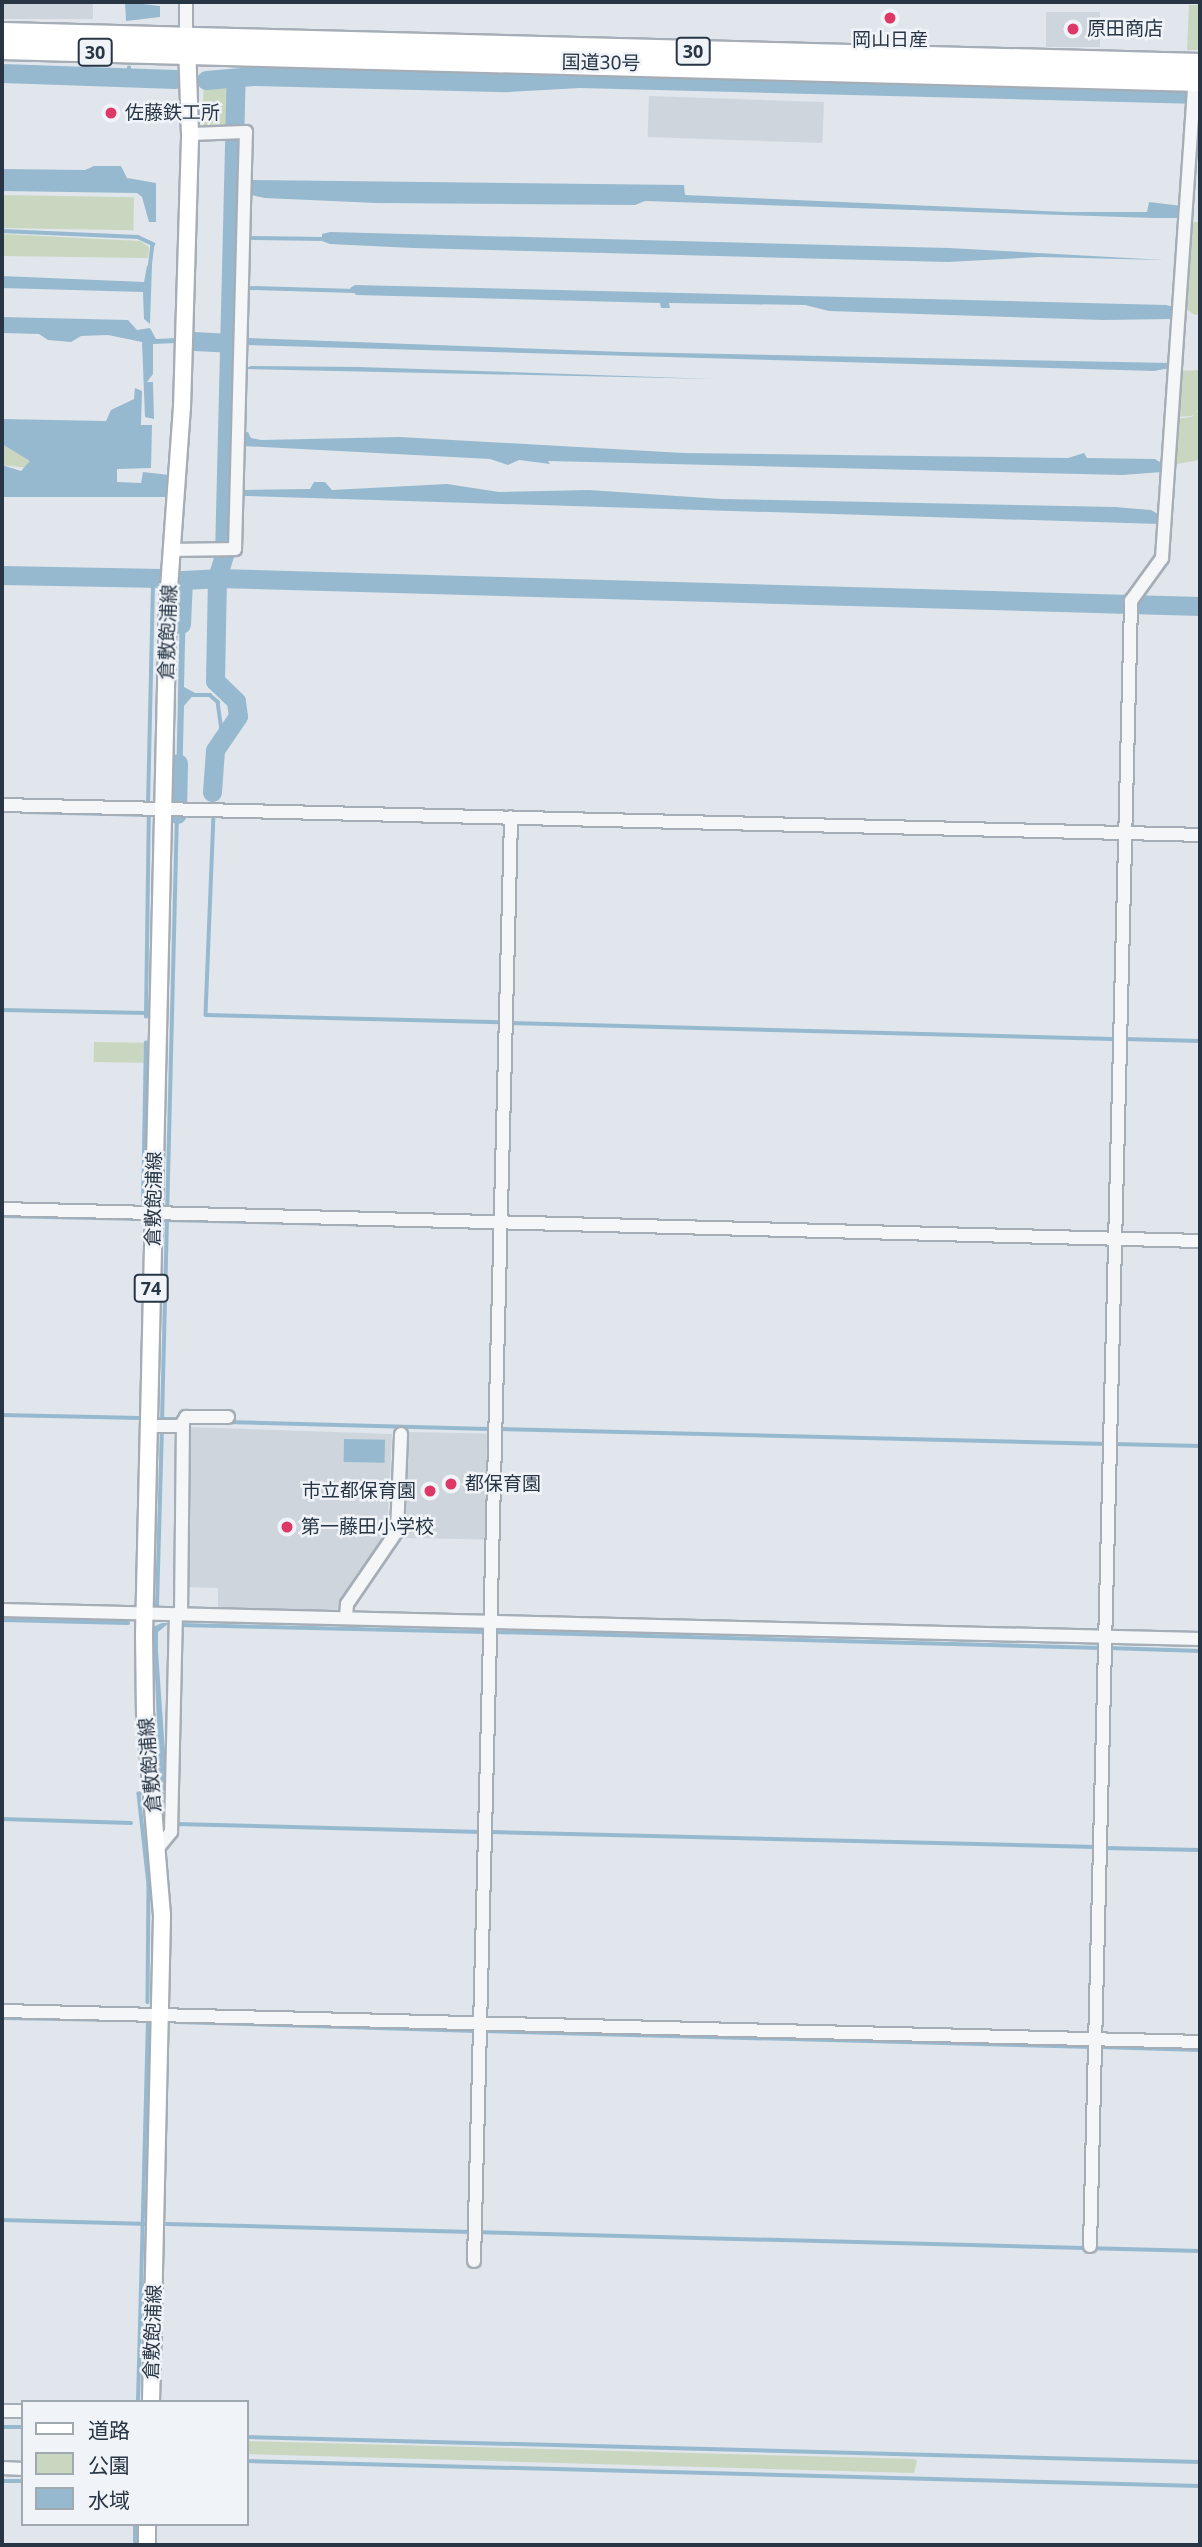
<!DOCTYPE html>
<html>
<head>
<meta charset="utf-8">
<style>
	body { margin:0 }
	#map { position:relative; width:1202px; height:2547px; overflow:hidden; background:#e0e6eb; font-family:"Noto Sans","Noto Sans JP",sans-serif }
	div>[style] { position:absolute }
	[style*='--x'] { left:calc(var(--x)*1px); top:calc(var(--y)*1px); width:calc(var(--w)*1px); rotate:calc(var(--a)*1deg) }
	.built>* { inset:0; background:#ced5dd; transform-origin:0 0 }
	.green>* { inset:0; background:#c9d6c0; transform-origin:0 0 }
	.water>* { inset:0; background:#97b9cf; transform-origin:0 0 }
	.stream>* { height:3.5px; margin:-1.75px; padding:0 1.75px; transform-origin:1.75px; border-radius:1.75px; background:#97b9cf }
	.river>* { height:19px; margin:-9.5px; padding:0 9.5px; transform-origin:9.5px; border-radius:9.5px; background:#97b9cf }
	.roads { filter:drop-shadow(2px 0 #a5adb6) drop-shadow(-2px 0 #a5adb6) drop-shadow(0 2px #a5adb6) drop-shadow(0 -2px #a5adb6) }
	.minor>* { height:12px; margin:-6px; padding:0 6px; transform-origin:6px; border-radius:6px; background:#f4f6f8 }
	.major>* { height:16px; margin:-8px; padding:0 8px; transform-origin:8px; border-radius:8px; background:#fff }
	.highway>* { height:19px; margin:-9.5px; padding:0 9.5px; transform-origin:9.5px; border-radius:9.5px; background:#fff }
	.dots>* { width:19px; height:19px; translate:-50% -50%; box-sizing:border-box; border:4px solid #f0f4f8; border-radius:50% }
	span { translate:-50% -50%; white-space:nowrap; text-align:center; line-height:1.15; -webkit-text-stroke:5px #f0f4f8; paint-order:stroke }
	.shield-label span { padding:2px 5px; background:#f0f4f8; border:2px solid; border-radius:5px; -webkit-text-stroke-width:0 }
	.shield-label { font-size:18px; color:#273544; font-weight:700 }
	.poi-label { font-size:19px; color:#273544 }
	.left { translate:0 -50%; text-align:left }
	.right { translate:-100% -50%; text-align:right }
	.street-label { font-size:19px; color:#273544 }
	.frame { position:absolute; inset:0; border:4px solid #273544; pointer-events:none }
	.legend { position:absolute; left:21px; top:2400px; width:228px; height:126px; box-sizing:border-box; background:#f0f4f8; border:2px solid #a0a8b0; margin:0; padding:9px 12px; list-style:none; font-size:21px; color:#273544 }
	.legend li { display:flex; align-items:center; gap:14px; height:35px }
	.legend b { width:35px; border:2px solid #a0a8b0 }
</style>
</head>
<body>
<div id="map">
	<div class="built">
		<div style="left:2px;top:2px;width:91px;height:17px"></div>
		<div style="left:1046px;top:12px;width:54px;height:35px"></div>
		<div style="left:649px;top:96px;width:175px;height:41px;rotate:2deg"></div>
		<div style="clip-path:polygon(187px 1427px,392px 1434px,387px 1535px,335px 1612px,218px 1609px,218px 1588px,184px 1587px)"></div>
		<div style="left:405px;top:1432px;width:82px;height:106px;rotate:1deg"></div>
	</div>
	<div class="green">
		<div style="clip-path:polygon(1189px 5px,1200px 5px,1200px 50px,1187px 50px)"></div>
		<div style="left:204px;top:87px;width:27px;height:41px;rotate:4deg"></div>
		<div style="left:2px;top:195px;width:132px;height:33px;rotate:1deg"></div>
		<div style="clip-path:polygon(1195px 222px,1200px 223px,1200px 314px,1195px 315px,1183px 307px,1188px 223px)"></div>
		<div style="clip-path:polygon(2px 234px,140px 241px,149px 247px,148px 258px,2px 256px)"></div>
		<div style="clip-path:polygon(1200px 370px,1200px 409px,1191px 416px,1174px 417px,1178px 371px)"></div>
		<div style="clip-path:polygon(1195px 412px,1200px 412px,1200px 460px,1171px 465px,1174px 419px,1192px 417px)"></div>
		<div style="clip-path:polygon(2px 444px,31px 461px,28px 468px,2px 465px)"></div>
		<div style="left:94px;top:1042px;width:50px;height:20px;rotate:1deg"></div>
		<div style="clip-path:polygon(247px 2441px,915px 2459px,917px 2461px,914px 2473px,247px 2454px)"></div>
	</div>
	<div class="water">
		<div style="clip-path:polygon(125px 2px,160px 6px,160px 17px,126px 21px)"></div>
		<div style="clip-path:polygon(94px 166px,121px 166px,127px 178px,156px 183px,156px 222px,149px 222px,142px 197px,137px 193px,2px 191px,2px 169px,85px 170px)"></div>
		<div style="clip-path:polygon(251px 180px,684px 185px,685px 195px,1066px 212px,1147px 212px,1149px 202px,1182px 206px,1181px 218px,1154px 218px,645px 201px,635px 205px,376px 203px,265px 198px,251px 195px)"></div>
		<div style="clip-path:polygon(330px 232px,949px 248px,1164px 260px,1039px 257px,948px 262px,413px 248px,330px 244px,322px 241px,322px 234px)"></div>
		<div style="clip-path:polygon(152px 265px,150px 324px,144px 319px,143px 292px,2px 288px,2px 276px,144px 282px,147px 266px)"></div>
		<div style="clip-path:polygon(355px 285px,1166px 305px,1174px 307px,1174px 315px,1172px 319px,1103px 320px,829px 311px,805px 305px,669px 303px,670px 308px,661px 308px,660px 303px,356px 295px,350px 288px)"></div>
		<div style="clip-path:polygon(2px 317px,128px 320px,137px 330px,150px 328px,156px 339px,177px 338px,177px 343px,153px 344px,153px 374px,147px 382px,153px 382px,154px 419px,145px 417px,142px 342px,108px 335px,81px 336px,71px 342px,48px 340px,39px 334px,2px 333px)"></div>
		<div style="clip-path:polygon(249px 338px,624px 352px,1171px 363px,1170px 368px,1154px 371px,245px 345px)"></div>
		<div style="clip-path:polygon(251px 366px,359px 367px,714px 379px,244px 369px)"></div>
		<div style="clip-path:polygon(135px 388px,142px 391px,141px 425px,152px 425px,151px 468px,117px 469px,117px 482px,141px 483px,143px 472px,169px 475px,167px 497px,2px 497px,2px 465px,21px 471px,30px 461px,2px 444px,2px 419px,106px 421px,111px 410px,134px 399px)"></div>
		<div style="clip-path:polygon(248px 432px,251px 438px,261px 440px,400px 437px,683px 453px,1068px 458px,1084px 453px,1087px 458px,1155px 459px,1163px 464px,1162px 472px,1122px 475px,548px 461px,550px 464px,519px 460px,508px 465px,490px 459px,243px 446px,242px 433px)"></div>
		<div style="clip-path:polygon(314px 482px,325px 482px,332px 490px,447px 484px,499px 492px,589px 490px,721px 499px,1115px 507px,1151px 510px,1160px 515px,1159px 524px,244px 496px,243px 490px,310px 489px)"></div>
		<div style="clip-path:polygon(180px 598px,186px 600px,184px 687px,195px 693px,184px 706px,182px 787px,176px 789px)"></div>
		<div style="left:344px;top:1439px;width:41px;height:23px;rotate:1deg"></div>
		<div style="clip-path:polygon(162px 1623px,169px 1623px,158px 1632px,158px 1651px,168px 1795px,160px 1797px,153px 1627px)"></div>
	</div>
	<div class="stream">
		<div style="--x:129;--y:74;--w:6;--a:-90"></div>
		<div style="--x:234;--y:187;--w:4;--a:0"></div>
		<div style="--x:2;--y:231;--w:136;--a:2.5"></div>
		<div style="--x:138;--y:237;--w:17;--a:25"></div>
		<div style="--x:153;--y:244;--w:23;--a:97"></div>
		<div style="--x:232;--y:237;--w:4;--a:0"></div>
		<div style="--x:253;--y:238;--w:71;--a:0.8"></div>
		<div style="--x:231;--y:287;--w:4;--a:0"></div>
		<div style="--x:251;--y:288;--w:103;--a:1.7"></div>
		<div style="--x:230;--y:341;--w:3;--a:18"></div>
		<div style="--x:229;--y:368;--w:3;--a:0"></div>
		<div style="--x:227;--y:444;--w:4;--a:0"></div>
		<div style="--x:192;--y:695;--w:18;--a:0"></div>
		<div style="--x:210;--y:695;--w:11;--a:41"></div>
		<div style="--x:218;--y:702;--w:35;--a:82"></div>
		<div style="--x:148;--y:805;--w:227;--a:-88.7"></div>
		<div style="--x:25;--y:812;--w:125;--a:1.4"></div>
		<div style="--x:214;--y:815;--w:200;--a:92.3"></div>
		<div style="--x:206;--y:1015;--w:295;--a:1.4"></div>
		<div style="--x:2;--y:1010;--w:144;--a:1.2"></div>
		<div style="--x:146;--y:1017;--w:204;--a:-89.2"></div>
		<div style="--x:510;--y:1023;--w:603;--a:1.52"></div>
		<div style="--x:1124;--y:1039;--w:76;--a:1.5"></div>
		<div style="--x:143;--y:1208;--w:165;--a:-89"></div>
		<div style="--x:2;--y:1216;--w:140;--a:1.2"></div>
		<div style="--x:164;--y:1220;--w:218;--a:1.3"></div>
		<div style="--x:2;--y:1415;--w:138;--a:1.2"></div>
		<div style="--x:160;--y:1419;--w:16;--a:0"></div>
		<div style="--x:162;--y:1422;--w:608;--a:-88.59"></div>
		<div style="--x:225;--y:1422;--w:263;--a:1.5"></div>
		<div style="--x:500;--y:1429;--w:607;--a:1.42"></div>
		<div style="--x:1113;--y:1444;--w:87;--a:1.3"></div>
		<div style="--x:157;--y:1606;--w:177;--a:-88.4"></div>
		<div style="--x:2;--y:1620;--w:126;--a:1.4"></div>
		<div style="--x:179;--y:1625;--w:307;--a:1.3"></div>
		<div style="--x:495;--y:1632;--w:606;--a:1.51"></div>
		<div style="--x:1109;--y:1648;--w:91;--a:1.9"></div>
		<div style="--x:145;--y:1793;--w:6;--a:171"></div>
		<div style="--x:139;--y:1794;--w:92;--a:83.7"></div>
		<div style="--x:149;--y:1885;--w:117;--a:90.5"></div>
		<div style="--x:2;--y:1819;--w:129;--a:1.8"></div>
		<div style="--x:176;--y:1824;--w:306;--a:1.5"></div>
		<div style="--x:490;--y:1832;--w:606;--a:1.42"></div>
		<div style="--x:1104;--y:1848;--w:96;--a:1.2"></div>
		<div style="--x:2;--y:2018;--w:117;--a:1"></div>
		<div style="--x:177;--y:2022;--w:299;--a:1.7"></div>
		<div style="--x:484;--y:2031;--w:608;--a:1.51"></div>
		<div style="--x:1100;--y:2047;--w:100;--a:1.7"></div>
		<div style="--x:2;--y:2220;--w:147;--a:1.6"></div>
		<div style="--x:167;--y:2224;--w:1033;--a:1.5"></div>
		<div style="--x:138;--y:2402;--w:383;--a:-88.5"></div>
		<div style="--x:2;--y:2427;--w:21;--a:0"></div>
		<div style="--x:247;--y:2437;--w:953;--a:1.5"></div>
		<div style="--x:247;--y:2461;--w:953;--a:1.5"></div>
		<div style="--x:2;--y:2481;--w:21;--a:0"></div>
		<div style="--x:135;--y:2545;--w:21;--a:-90"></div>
	</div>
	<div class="river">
		<div style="--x:2;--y:73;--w:173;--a:2"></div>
		<div style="--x:206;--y:80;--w:47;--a:-4.9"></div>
		<div style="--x:253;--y:76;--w:254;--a:1.4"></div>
		<div style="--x:507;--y:82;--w:72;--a:-3.2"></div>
		<div style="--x:579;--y:78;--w:621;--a:1.48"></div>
		<div style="--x:194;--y:341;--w:36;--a:3"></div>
		<div style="--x:2;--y:575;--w:160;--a:1.1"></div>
		<div style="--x:181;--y:624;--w:44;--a:-87.4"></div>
		<div style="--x:183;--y:580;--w:34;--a:-3"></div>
		<div style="--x:217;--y:578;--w:24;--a:-73"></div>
		<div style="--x:224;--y:555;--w:477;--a:-88.6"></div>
		<div style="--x:212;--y:792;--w:42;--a:-85.9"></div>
		<div style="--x:215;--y:750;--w:41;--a:-55.9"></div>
		<div style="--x:238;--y:716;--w:15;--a:-98"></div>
		<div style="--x:236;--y:701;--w:29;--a:-136"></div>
		<div style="--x:215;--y:681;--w:103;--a:-88.9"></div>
		<div style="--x:217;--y:578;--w:983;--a:1.63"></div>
		<div style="--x:177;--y:814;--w:51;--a:-88.9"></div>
	</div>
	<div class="roads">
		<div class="minor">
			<div style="--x:186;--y:2;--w:36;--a:90"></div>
			<div style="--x:173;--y:550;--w:62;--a:-0.9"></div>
			<div style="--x:235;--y:549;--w:417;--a:-88.5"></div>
			<div style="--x:246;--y:132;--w:56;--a:178"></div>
			<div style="--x:2;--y:805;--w:1198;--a:1.43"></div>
			<div style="--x:2;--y:1209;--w:1198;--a:1.53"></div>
			<div style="--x:148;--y:1426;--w:35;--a:0"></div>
			<div style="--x:2;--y:1610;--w:1198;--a:1.39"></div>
			<div style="--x:181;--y:1614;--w:192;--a:-89.4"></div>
			<div style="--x:183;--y:1422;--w:6;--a:-59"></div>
			<div style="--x:186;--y:1417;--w:42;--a:0"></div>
			<div style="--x:346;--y:1618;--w:14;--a:-86"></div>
			<div style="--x:347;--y:1604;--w:88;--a:-55.6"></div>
			<div style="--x:397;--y:1531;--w:97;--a:-87.6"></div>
			<div style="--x:158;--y:1848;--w:21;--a:-51"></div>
			<div style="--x:171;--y:1832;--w:218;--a:-88.7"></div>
			<div style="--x:2;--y:2011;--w:1198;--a:1.48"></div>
			<div style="--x:1090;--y:2246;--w:1646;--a:-88.57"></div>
			<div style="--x:1131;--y:601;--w:53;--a:-54.2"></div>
			<div style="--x:1162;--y:558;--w:484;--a:-86.1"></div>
			<div style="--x:474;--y:2261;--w:1444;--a:-88.53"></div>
			<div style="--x:2;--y:2411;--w:21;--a:0"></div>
			<div style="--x:2;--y:2468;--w:21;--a:3"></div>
		</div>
		<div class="major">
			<div style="--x:151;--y:2402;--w:487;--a:-88.7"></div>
			<div style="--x:162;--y:1915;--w:202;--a:-94.8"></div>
			<div style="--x:145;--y:1714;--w:79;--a:-90.7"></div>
			<div style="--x:144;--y:1635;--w:1033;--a:-88.67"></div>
			<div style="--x:168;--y:602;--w:195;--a:-85.9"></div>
			<div style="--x:182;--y:408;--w:274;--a:-88.3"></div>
			<div style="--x:190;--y:134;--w:90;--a:-91.9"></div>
			<div style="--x:147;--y:2545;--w:21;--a:-90"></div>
		</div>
		<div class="highway">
			<div style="--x:2;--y:32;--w:1198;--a:1.48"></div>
			<div style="--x:2;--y:49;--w:1198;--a:1.53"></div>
		</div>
	</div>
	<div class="dots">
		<div style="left:890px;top:18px;background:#dd3866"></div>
		<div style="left:1073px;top:29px;background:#dd3866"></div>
		<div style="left:111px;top:113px;background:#dd3866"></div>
		<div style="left:451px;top:1484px;background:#dd3866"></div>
		<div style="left:430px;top:1491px;background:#dd3866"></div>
		<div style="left:287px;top:1527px;background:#dd3866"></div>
	</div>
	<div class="shield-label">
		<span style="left:693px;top:51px">30</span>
		<span style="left:95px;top:52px">30</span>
		<span style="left:151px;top:1288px">74</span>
	</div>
	<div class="poi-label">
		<span class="left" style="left:1087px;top:29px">原田商店</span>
		<span style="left:890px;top:40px">岡山日産</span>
		<span class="left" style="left:125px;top:113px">佐藤鉄工所</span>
		<span class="left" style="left:465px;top:1484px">都保育園</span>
		<span class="right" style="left:416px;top:1491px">市立都保育園</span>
		<span class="left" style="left:301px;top:1527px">第一藤田小学校</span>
	</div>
	<div class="street-label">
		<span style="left:601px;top:63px;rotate:1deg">国道30号</span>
		<span style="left:168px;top:632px;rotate:-88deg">倉敷飽浦線</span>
		<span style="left:154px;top:1199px;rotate:-89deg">倉敷飽浦線</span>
		<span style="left:150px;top:1765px;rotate:-95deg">倉敷飽浦線</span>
		<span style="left:153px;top:2332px;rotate:-88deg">倉敷飽浦線</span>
	</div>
	<div class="frame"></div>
	<ul class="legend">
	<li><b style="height:9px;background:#fff"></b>道路</li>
	<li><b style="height:19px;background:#c9d6c0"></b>公園</li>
	<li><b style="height:19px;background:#97b9cf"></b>水域</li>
	</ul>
</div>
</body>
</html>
